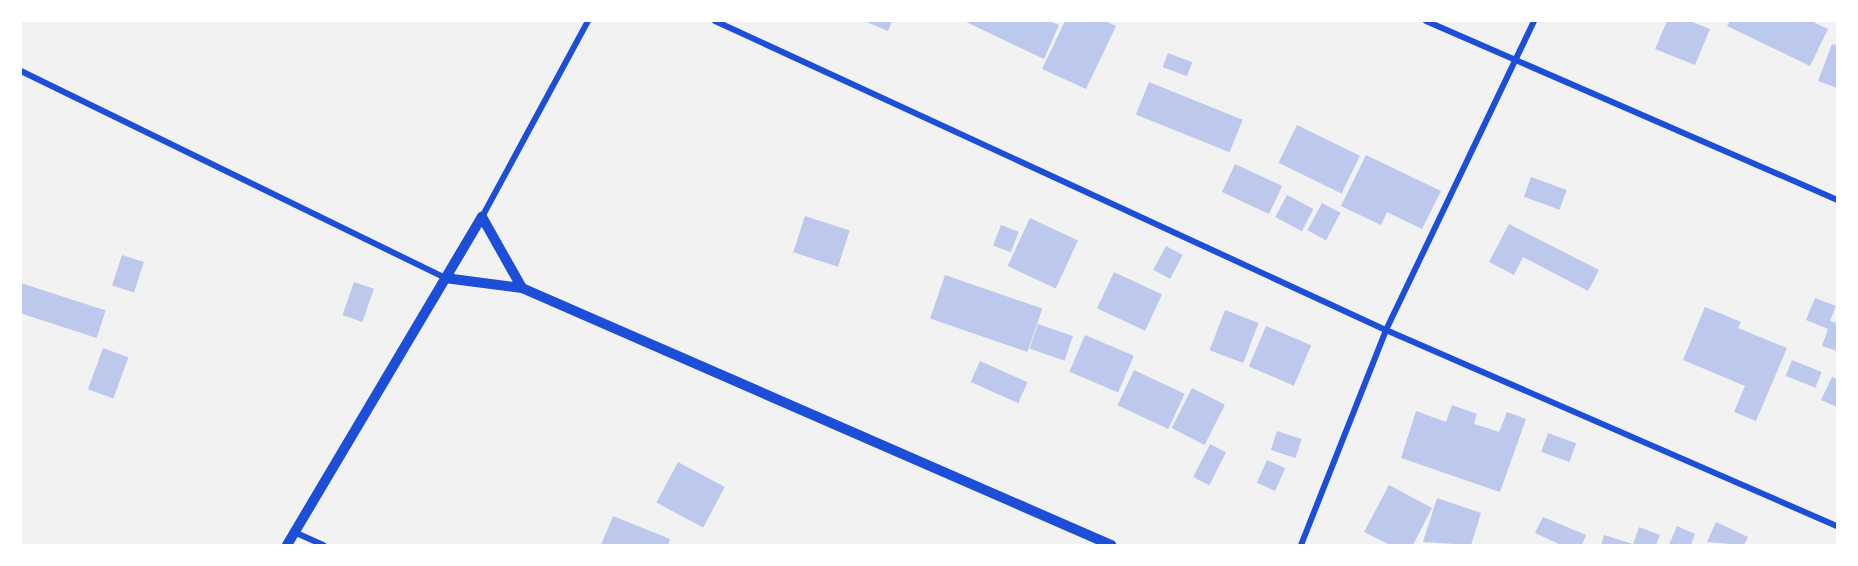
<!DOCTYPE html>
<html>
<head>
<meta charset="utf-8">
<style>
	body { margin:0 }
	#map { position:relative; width:1858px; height:566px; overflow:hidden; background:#f2f2f2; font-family:Georgia,serif }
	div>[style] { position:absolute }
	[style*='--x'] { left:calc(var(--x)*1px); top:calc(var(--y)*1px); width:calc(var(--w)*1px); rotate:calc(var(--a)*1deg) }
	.building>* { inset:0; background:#bdc9ec; transform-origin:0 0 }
	.minor>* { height:6px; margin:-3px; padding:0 3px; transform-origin:3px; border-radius:3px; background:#1d4ed8 }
	.tertiary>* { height:10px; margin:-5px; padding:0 5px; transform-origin:5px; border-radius:5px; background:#1d4ed8 }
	span { translate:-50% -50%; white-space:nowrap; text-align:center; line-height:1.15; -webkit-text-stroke:4.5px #fff; paint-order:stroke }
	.frame { position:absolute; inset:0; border:22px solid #fff; pointer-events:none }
</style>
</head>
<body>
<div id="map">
	<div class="building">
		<div style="clip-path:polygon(864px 21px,892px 21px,888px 31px)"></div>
		<div style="clip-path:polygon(964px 21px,1049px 21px,1059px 25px,1044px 59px)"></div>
		<div style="clip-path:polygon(1065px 21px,1105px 21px,1116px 26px,1086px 89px,1042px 69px)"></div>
		<div style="clip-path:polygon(1667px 21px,1690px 21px,1710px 29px,1695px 65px,1655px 49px)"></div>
		<div style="clip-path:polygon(1730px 21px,1811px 21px,1828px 29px,1810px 66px,1727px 26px)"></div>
		<div style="clip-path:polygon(1832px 44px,1837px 45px,1837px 88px,1818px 81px)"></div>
		<div style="left:1168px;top:53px;width:26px;height:15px;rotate:21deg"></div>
		<div style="left:1149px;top:82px;width:101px;height:35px;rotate:22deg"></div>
		<div style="left:1297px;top:125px;width:70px;height:42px;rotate:26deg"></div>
		<div style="clip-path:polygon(1366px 155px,1441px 191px,1422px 229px,1387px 212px,1381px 225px,1341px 206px)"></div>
		<div style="left:1235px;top:164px;width:52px;height:31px;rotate:25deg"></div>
		<div style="left:1531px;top:177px;width:38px;height:21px;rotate:20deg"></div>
		<div style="left:1287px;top:195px;width:30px;height:25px;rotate:28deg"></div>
		<div style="left:1322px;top:203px;width:21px;height:31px;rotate:28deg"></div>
		<div style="left:805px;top:216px;width:47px;height:38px;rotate:18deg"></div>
		<div style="left:1030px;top:218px;width:53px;height:53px;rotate:25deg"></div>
		<div style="clip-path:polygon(1509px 224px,1599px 270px,1588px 291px,1523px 257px,1514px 275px,1489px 262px)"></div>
		<div style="left:1001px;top:225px;width:19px;height:22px;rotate:21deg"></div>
		<div style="left:1166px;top:246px;width:19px;height:27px;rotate:28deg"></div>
		<div style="left:122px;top:255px;width:23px;height:32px;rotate:18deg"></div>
		<div style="left:1114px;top:272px;width:53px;height:40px;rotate:25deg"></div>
		<div style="left:945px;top:275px;width:103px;height:46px;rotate:19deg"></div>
		<div style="left:354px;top:282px;width:21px;height:35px;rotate:19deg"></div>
		<div style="left:21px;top:283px;width:89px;height:29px;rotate:18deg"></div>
		<div style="clip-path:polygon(1815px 298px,1836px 306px,1830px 321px,1837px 323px,1837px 351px,1822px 346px,1828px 329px,1806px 320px)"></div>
		<div style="clip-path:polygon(1705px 307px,1741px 322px,1738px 328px,1787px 348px,1756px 421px,1734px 412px,1745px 386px,1683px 360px)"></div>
		<div style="left:1225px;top:310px;width:36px;height:43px;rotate:21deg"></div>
		<div style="left:1038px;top:324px;width:37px;height:26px;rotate:19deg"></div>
		<div style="left:1266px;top:326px;width:49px;height:44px;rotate:23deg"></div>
		<div style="left:1085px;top:335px;width:53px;height:40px;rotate:23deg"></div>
		<div style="left:103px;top:348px;width:27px;height:44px;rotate:20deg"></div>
		<div style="left:1792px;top:360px;width:32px;height:17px;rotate:22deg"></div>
		<div style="left:980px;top:361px;width:52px;height:23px;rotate:24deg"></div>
		<div style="left:1134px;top:370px;width:56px;height:39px;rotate:25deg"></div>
		<div style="clip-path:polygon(1832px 377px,1837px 379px,1837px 407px,1821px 400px)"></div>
		<div style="left:1192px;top:388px;width:37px;height:45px;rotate:27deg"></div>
		<div style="clip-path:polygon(1452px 405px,1477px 414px,1474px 424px,1499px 432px,1507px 412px,1526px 419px,1500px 492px,1401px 458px,1416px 411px,1446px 422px)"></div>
		<div style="left:1277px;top:431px;width:26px;height:20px;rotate:18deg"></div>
		<div style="left:1548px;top:433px;width:30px;height:20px;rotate:20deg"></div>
		<div style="left:1210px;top:444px;width:18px;height:37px;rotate:27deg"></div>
		<div style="left:1267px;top:460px;width:20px;height:25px;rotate:24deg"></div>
		<div style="left:678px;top:462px;width:53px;height:46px;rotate:28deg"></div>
		<div style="clip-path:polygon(1389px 485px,1432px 508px,1413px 545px,1390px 545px,1364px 532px)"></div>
		<div style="clip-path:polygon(1437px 498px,1481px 513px,1471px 545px,1423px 542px)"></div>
		<div style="clip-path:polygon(613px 516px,670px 539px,668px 545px,601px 545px)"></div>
		<div style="clip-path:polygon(1543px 517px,1586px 535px,1582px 545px,1561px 545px,1535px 533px)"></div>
		<div style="clip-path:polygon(1716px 522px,1748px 537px,1744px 545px,1707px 542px)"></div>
		<div style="clip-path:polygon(1677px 526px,1695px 534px,1691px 545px,1669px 545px)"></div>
		<div style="clip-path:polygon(1639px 527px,1660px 535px,1656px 545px,1601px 545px,1604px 535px,1633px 544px)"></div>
	</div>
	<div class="minor">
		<div style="--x:715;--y:21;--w:739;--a:24.73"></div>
		<div style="--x:1386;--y:330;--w:492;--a:23.5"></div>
		<div style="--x:1426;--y:21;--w:448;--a:23.5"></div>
		<div style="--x:21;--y:71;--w:472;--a:26"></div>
		<div style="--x:482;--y:217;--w:223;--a:-61.6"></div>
		<div style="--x:294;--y:532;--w:32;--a:24"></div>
		<div style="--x:1301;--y:545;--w:231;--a:-68.4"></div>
		<div style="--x:1386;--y:330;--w:343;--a:-64.4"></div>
	</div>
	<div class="tertiary">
		<div style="--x:445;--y:278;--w:78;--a:7.4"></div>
		<div style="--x:522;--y:288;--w:643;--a:23.57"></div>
		<div style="--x:287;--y:545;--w:382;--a:-59.3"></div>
		<div style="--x:482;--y:217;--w:81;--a:60.6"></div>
	</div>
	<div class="frame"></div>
</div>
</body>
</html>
